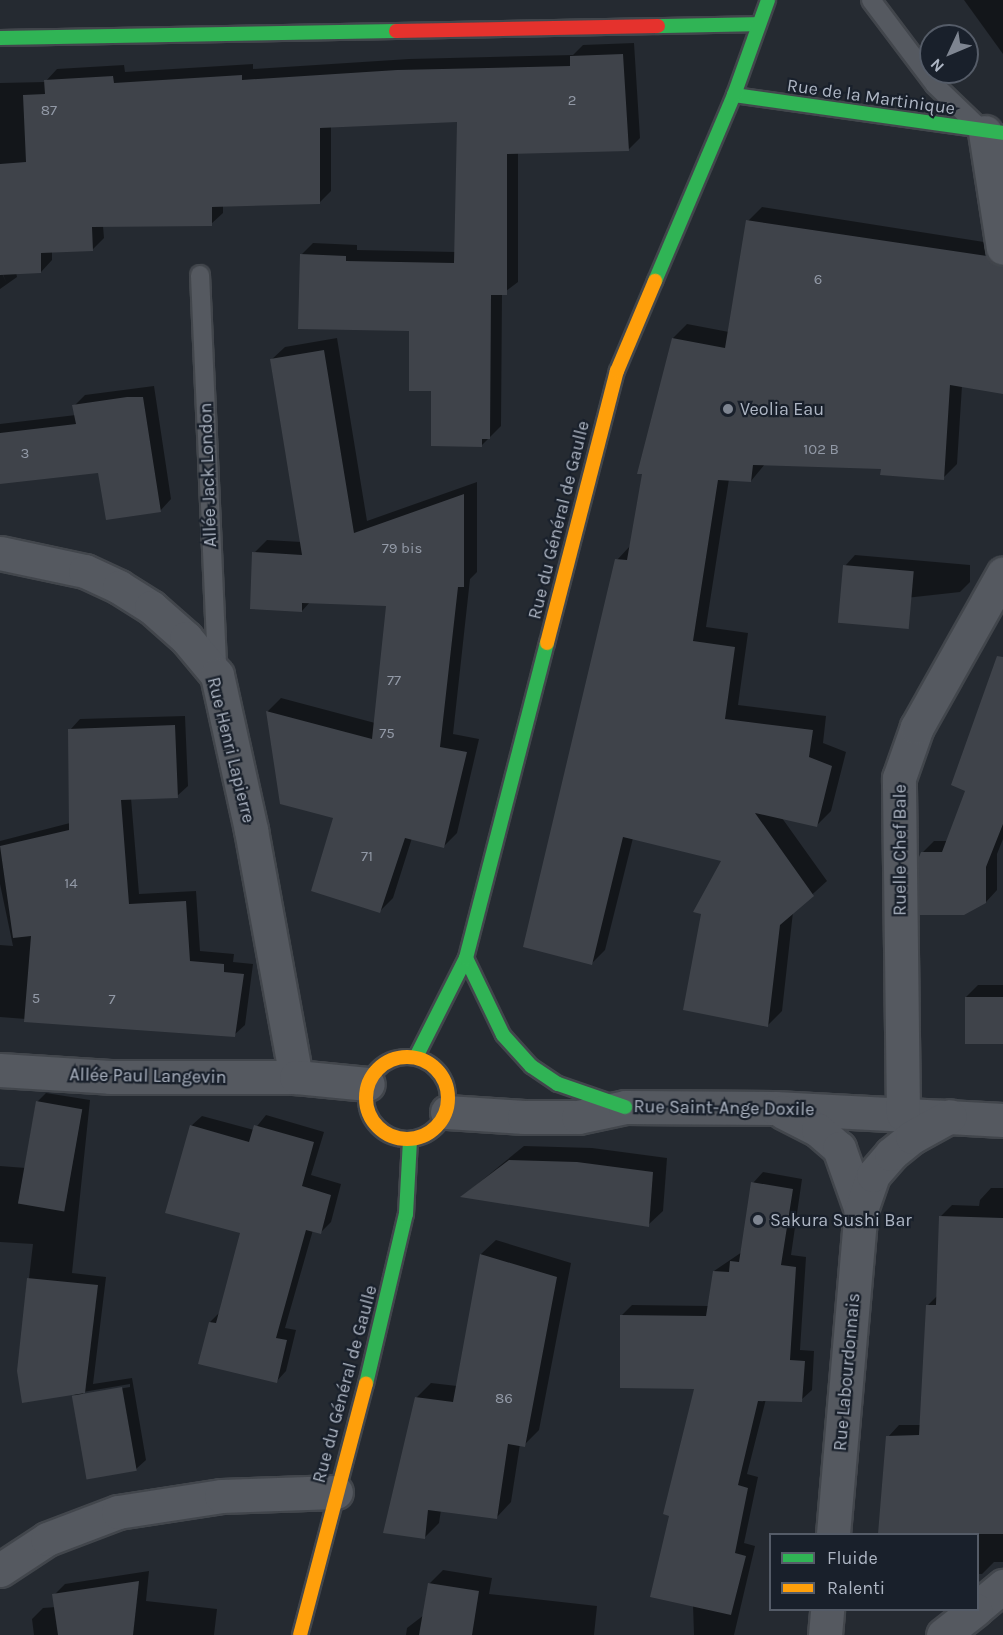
<!DOCTYPE html>
<html>
<head>
<meta charset="utf-8">
<style>
	body { margin:0 }
	#map { position:relative; width:1003px; height:1635px; overflow:hidden; background:#252a31; font-family:Karla,sans-serif }
	div>[style] { position:absolute }
	[style*='--x'] { left:calc(var(--x)*1px); top:calc(var(--y)*1px); width:calc(var(--w)*1px); rotate:calc(var(--a)*1deg) }
	.shadow>* { inset:0; background:#0007 }
	.building>* { inset:0; background:#3f434a; transform-origin:0 0 }
	.roads { filter:drop-shadow(2px 0 #42464c) drop-shadow(-2px 0 #42464c) drop-shadow(0 2px #42464c) drop-shadow(0 -2px #42464c) }
	.lane>* { height:18px; margin:-9px; padding:0 9px; transform-origin:9px; border-radius:9px; background:#555960 }
	.street>* { height:33px; margin:-16.5px; padding:0 16.5px; transform-origin:16.5px; border-radius:16.5px; background:#555960 }
	.fast>* { height:14px; margin:-7px; padding:0 7px; transform-origin:7px; border-radius:7px; background:#30b455 }
	.slow>* { height:14px; margin:-7px; padding:0 7px; transform-origin:7px; border-radius:7px; background:#ff9f0a }
	.slow>.ring { margin:-7px; padding:0; box-sizing:content-box; background:none; border:14px solid #ff9f0a; border-radius:50% }
	.jam>* { height:14px; margin:-7px; padding:0 7px; transform-origin:7px; border-radius:7px; background:#e5322d }
	.dots>* { width:16px; height:16px; translate:-50% -50%; box-sizing:border-box; border:3px solid #19202b; border-radius:50% }
	span { translate:-50% -50%; white-space:nowrap; text-align:center; line-height:1.15; -webkit-text-stroke:4.5px #19202b; paint-order:stroke }
	.number-label { font-size:15px; color:#9299a6 }
	.number-label span { -webkit-text-stroke-width:0 }
	.street-label { font-size:18px; color:#aeb6c4 }
	.poi-label { font-size:18px; color:#aeb6c4 }
	.left { translate:0 -50%; text-align:left }
	.legend { position:absolute; left:769px; top:1533px; width:210px; height:78px; box-sizing:border-box; background:#19202b; border:2px solid #555c68; margin:0; padding:8px 10px; list-style:none; font-size:18px; color:#aeb6c4 }
	.legend li { display:flex; align-items:center; gap:12px; height:30px }
	.legend b { width:30px; border:2px solid #555c68 }
	.north { position:absolute; left:919px; top:24px; width:60px; height:60px; box-sizing:border-box; background:#19202b; border:2px solid #555c68; border-radius:50%; rotate:226deg; font-size:16px; font-weight:700; line-height:24px; text-align:center; color:#aeb6c4 }
	.north::after { content:''; display:block; margin:auto; width:21px; height:27px; background:#7e8591; clip-path:polygon(50% 0,100% 100%,50% 72%,0 100%) }
</style>
</head>
<body>
<div id="map">
	<div class="shadow">
		<div style="clip-path:polygon(964px 0,1003px 0,1003px 54px)"></div>
		<div style="clip-path:polygon(634px 43px,640px 138px,629px 149px,518px 152px,518px 282px,502px 294px,501px 426px,481px 446px,433px 390px,411px 330px,301px 255px,313px 243px,357px 245px,357px 250px,456px 252px,458px 120px,331px 126px,331px 191px,320px 202px,223px 205px,223px 213px,211px 224px,103px 226px,104px 238px,92px 250px,52px 251px,52px 260px,41px 272px,16px 272px,17px 277px,0 289px,0 269px,6px 282px,0 267px,0 83px,45px 82px,57px 69px,124px 65px,125px 72px,253px 64px,253px 69px,409px 59px,573px 55px,583px 45px)"></div>
		<div style="clip-path:polygon(762px 207px,1003px 245px,1003px 393px,962px 386px,957px 464px,943px 478px,882px 467px,765px 464px,751px 481px,729px 479px,706px 627px,748px 633px,738px 705px,826px 716px,823px 743px,846px 752px,831px 811px,817px 825px,782px 818px,827px 881px,793px 912px,782px 1011px,768px 1025px,723px 860px,633px 838px,605px 950px,591px 964px,617px 560px,631px 545px,673px 338px,687px 324px,729px 332px,748px 221px)"></div>
		<div style="clip-path:polygon(337px 338px,367px 521px,477px 482px,477px 572px,470px 579px,453px 734px,479px 739px,457px 833px,444px 846px,412px 838px,393px 898px,380px 911px,335px 817px,281px 803px,268px 711px,281px 698px,375px 723px,388px 604px,310px 602px,302px 611px,254px 553px,267px 540px,301px 542px,271px 360px,285px 347px)"></div>
		<div style="clip-path:polygon(154px 386px,171px 499px,160px 511px,99px 471px,0 483px,0 424px,76px 415px,74px 406px,85px 395px)"></div>
		<div style="clip-path:polygon(855px 555px,970px 565px,970px 582px,960px 592px,842px 605px,845px 566px)"></div>
		<div style="clip-path:polygon(1003px 664px,1003px 839px,997px 854px,997px 890px,986px 902px,922px 853px,934px 841px,948px 841px,967px 790px)"></div>
		<div style="clip-path:polygon(185px 716px,188px 786px,177px 796px,131px 798px,139px 894px,196px 891px,200px 951px,234px 954px,233px 962px,253px 964px,245px 1025px,234px 1035px,0 1017px,0 945px,13px 946px,0 884px,0 841px,70px 823px,70px 730px,80px 719px)"></div>
		<div style="clip-path:polygon(978px 985px,1003px 985px,1003px 1043px,966px 997px)"></div>
		<div style="clip-path:polygon(evenodd,46px 1093px,90px 1100px,72px 1273px,106px 1277px,93px 1384px,132px 1378px,146px 1460px,136px 1469px,73px 1393px,18px 1372px,33px 1244px,0 1242px,0 1166px,26px 1168px,37px 1102px,46px 1093px,130px 1384px,130px 1387px,83px 1395px,83px 1392px,130px 1384px)"></div>
		<div style="clip-path:polygon(266px 1115px,324px 1132px,311px 1175px,341px 1184px,331px 1222px,320px 1233px,313px 1230px,285px 1328px,296px 1330px,286px 1371px,276px 1382px,210px 1322px,220px 1312px,242px 1232px,191px 1126px,202px 1116px,254px 1130px)"></div>
		<div style="clip-path:polygon(524px 1146px,592px 1148px,667px 1158px,663px 1211px,648px 1225px,463px 1196px)"></div>
		<div style="clip-path:polygon(763px 1172px,802px 1179px,791px 1255px,806px 1257px,800px 1350px,814px 1351px,812px 1390px,801px 1400px,766px 1399px,747px 1474px,758px 1477px,744px 1543px,755px 1546px,734px 1635px,694px 1635px,693px 1605px,671px 1515px,695px 1388px,622px 1315px,632px 1305px,709px 1306px,714px 1271px,742px 1252px,753px 1183px)"></div>
		<div style="clip-path:polygon(991px 1188px,1003px 1188px,1003px 1562px,994px 1562px,982px 1574px,978px 1574px,978px 1534px,880px 1534px,888px 1437px,899px 1425px,921px 1425px,928px 1305px,938px 1295px,940px 1217px,952px 1205px,979px 1206px,980px 1200px)"></div>
		<div style="clip-path:polygon(496px 1240px,571px 1263px,539px 1430px,524px 1445px,520px 1444px,511px 1502px,497px 1517px,441px 1510px,439px 1523px,424px 1538px,416px 1398px,431px 1383px,457px 1386px,481px 1254px)"></div>
		<div style="clip-path:polygon(443px 1570px,492px 1578px,489px 1594px,597px 1606px,594px 1635px,406px 1635px,407px 1628px,424px 1615px,429px 1584px)"></div>
		<div style="clip-path:polygon(149px 1571px,146px 1601px,217px 1609px,214px 1635px,34px 1635px,32px 1619px,43px 1608px,56px 1607px,54px 1595px,65px 1584px)"></div>
	</div>
	<div class="building">
		<div style="clip-path:polygon(623px 54px,629px 151px,507px 154px,507px 295px,491px 295px,490px 439px,482px 439px,482px 447px,431px 446px,431px 391px,409px 391px,409px 331px,298px 329px,300px 254px,346px 256px,346px 261px,454px 263px,457px 122px,320px 128px,320px 204px,212px 207px,212px 226px,92px 227px,93px 251px,41px 253px,41px 273px,0 275px,0 164px,26px 162px,23px 95px,45px 94px,44px 80px,113px 76px,114px 83px,242px 75px,242px 80px,397px 70px,570px 66px,570px 56px)"></div>
		<div style="clip-path:polygon(746px 220px,987px 256px,1003px 266px,1003px 394px,950px 385px,944px 480px,880px 475px,881px 469px,753px 465px,751px 482px,718px 480px,693px 641px,735px 647px,725px 719px,813px 730px,809px 757px,832px 766px,817px 827px,755px 813px,814px 896px,780px 925px,768px 1027px,683px 1010px,701px 914px,693px 912px,721px 861px,623px 837px,592px 965px,523px 947px,615px 559px,627px 560px,642px 474px,637px 474px,672px 338px,725px 348px)"></div>
		<div style="clip-path:polygon(324px 350px,354px 533px,464px 494px,464px 587px,458px 587px,440px 747px,467px 752px,444px 848px,405px 838px,380px 913px,311px 891px,333px 818px,280px 804px,266px 711px,372px 739px,386px 606px,302px 603px,302px 612px,250px 609px,252px 552px,302px 555px,270px 359px)"></div>
		<div style="clip-path:polygon(127px 397px,143px 397px,161px 512px,106px 520px,98px 473px,0 484px,0 433px,76px 424px,72px 405px)"></div>
		<div style="left:843px;top:565px;width:71px;height:58px;rotate:5deg"></div>
		<div style="clip-path:polygon(997px 656px,1003px 657px,1003px 824px,986px 867px,986px 903px,964px 915px,919px 915px,919px 857px,921px 852px,942px 852px,965px 791px,951px 785px)"></div>
		<div style="clip-path:polygon(175px 725px,178px 798px,121px 800px,129px 904px,186px 901px,190px 961px,224px 964px,224px 972px,244px 974px,235px 1037px,24px 1022px,31px 936px,13px 938px,0 846px,69px 830px,68px 729px)"></div>
		<div style="left:965px;top:997px;width:38px;height:47px"></div>
		<div style="left:36px;top:1101px;width:47px;height:104px;rotate:10deg"></div>
		<div style="clip-path:polygon(190px 1125px,249px 1142px,254px 1125px,314px 1142px,302px 1186px,331px 1195px,321px 1234px,306px 1230px,276px 1338px,287px 1340px,277px 1383px,198px 1364px,209px 1322px,216px 1323px,240px 1233px,165px 1213px)"></div>
		<div style="clip-path:polygon(509px 1160px,577px 1162px,653px 1172px,649px 1227px,460px 1197px)"></div>
		<div style="clip-path:polygon(751px 1182px,793px 1189px,781px 1265px,796px 1267px,790px 1360px,805px 1361px,802px 1402px,758px 1401px,738px 1485px,748px 1488px,735px 1553px,746px 1556px,731px 1615px,650px 1597px,669px 1516px,663px 1514px,694px 1389px,620px 1388px,620px 1315px,706px 1316px,713px 1271px,729px 1272px,730px 1261px,739px 1262px)"></div>
		<div style="clip-path:polygon(939px 1216px,1003px 1218px,1003px 1534px,878px 1534px,886px 1436px,919px 1435px,926px 1305px,936px 1305px)"></div>
		<div style="clip-path:polygon(480px 1254px,557px 1277px,525px 1447px,508px 1444px,497px 1519px,428px 1510px,425px 1539px,383px 1533px,415px 1397px,453px 1402px)"></div>
		<div style="clip-path:polygon(27px 1278px,98px 1285px,85px 1393px,22px 1403px,17px 1371px)"></div>
		<div style="left:122px;top:1387px;width:85px;height:51px;rotate:80deg"></div>
		<div style="clip-path:polygon(139px 1581px,133px 1635px,58px 1635px,52px 1594px)"></div>
		<div style="clip-path:polygon(428px 1583px,479px 1591px,472px 1635px,419px 1635px)"></div>
	</div>
	<div class="roads">
		<div class="lane">
			<div style="--x:871;--y:0;--w:106;--a:53"></div>
			<div style="--x:935;--y:85;--w:61;--a:43.7"></div>
			<div style="--x:200;--y:275;--w:396;--a:87.5"></div>
		</div>
		<div class="street">
			<div style="--x:985;--y:132;--w:117;--a:81.2"></div>
			<div style="--x:0;--y:553;--w:87;--a:12"></div>
			<div style="--x:85;--y:571;--w:38;--a:25"></div>
			<div style="--x:119;--y:587;--w:38;--a:32"></div>
			<div style="--x:151;--y:607;--w:47;--a:41.5"></div>
			<div style="--x:186;--y:638;--w:48;--a:50"></div>
			<div style="--x:217;--y:675;--w:159;--a:77.6"></div>
			<div style="--x:251;--y:830;--w:251;--a:79.7"></div>
			<div style="--x:0;--y:1070;--w:110;--a:3.6"></div>
			<div style="--x:110;--y:1077;--w:186;--a:0"></div>
			<div style="--x:296;--y:1077;--w:72;--a:5.6"></div>
			<div style="--x:447;--y:1112;--w:77;--a:3.7"></div>
			<div style="--x:524;--y:1117;--w:54;--a:0"></div>
			<div style="--x:578;--y:1117;--w:48;--a:-12"></div>
			<div style="--x:625;--y:1107;--w:150;--a:0.4"></div>
			<div style="--x:775;--y:1108;--w:228;--a:3"></div>
			<div style="--x:783;--y:1112;--w:39;--a:27"></div>
			<div style="--x:818;--y:1130;--w:28;--a:41"></div>
			<div style="--x:839;--y:1148;--w:66;--a:70.5"></div>
			<div style="--x:903;--y:1114;--w:336;--a:-90.7"></div>
			<div style="--x:899;--y:778;--w:54;--a:-70.6"></div>
			<div style="--x:917;--y:727;--w:176;--a:-60.7"></div>
			<div style="--x:833;--y:1534;--w:325;--a:-85.1"></div>
			<div style="--x:861;--y:1210;--w:37;--a:-71"></div>
			<div style="--x:873;--y:1175;--w:28;--a:-49"></div>
			<div style="--x:891;--y:1154;--w:27;--a:-39"></div>
			<div style="--x:912;--y:1137;--w:43;--a:-28.9"></div>
			<div style="--x:0;--y:1570;--w:56;--a:-33.4"></div>
			<div style="--x:47;--y:1539;--w:76;--a:-20.8"></div>
			<div style="--x:118;--y:1512;--w:104;--a:-8.8"></div>
			<div style="--x:221;--y:1496;--w:115;--a:-2"></div>
			<div style="--x:978;--y:1607;--w:33;--a:-40"></div>
			<div style="--x:825;--y:1635;--w:25;--a:-85"></div>
			<div style="--x:943;--y:1635;--w:41;--a:-38"></div>
		</div>
		<div class="fast">
			<div style="--x:658;--y:26;--w:100;--a:-1.1"></div>
			<div style="--x:0;--y:38;--w:396;--a:-1"></div>
			<div style="--x:734;--y:95;--w:272;--a:8"></div>
			<div style="--x:655;--y:281;--w:202;--a:-67"></div>
			<div style="--x:734;--y:95;--w:101;--a:-70.3"></div>
			<div style="--x:466;--y:958;--w:85;--a:64.3"></div>
			<div style="--x:503;--y:1035;--w:42;--a:47.9"></div>
			<div style="--x:531;--y:1066;--w:32;--a:34"></div>
			<div style="--x:558;--y:1084;--w:71;--a:18.9"></div>
			<div style="--x:416;--y:1057;--w:111;--a:-63.2"></div>
			<div style="--x:466;--y:958;--w:325;--a:-75.6"></div>
			<div style="--x:366;--y:1384;--w:175;--a:-76.8"></div>
			<div style="--x:406;--y:1214;--w:74;--a:-86.9"></div>
		</div>
		<div class="slow">
			<div style="--x:547;--y:643;--w:281;--a:-75.6"></div>
			<div style="--x:617;--y:371;--w:98;--a:-67.1"></div>
			<div class="ring" style="left:366px;top:1057px;width:68px;height:68px"></div>
			<div style="--x:300;--y:1635;--w:260;--a:-75.3"></div>
		</div>
		<div class="jam">
			<div style="--x:396;--y:31;--w:262;--a:-1.1"></div>
		</div>
	</div>
	<div class="dots">
		<div style="left:728px;top:409px;background:#7e8591"></div>
		<div style="left:758px;top:1220px;background:#7e8591"></div>
	</div>
	<div class="number-label">
		<span style="left:572px;top:101px">2</span>
		<span style="left:49px;top:111px">87</span>
		<span style="left:818px;top:280px">6</span>
		<span style="left:821px;top:450px">102 B</span>
		<span style="left:25px;top:454px">3</span>
		<span style="left:402px;top:549px">79 bis</span>
		<span style="left:394px;top:681px">77</span>
		<span style="left:387px;top:734px">75</span>
		<span style="left:367px;top:857px">71</span>
		<span style="left:71px;top:884px">14</span>
		<span style="left:36px;top:999px">5</span>
		<span style="left:112px;top:1000px">7</span>
		<span style="left:504px;top:1399px">86</span>
	</div>
	<div class="street-label">
		<span style="left:871px;top:97px;rotate:8deg">Rue de la Martinique</span>
		<span style="left:208px;top:475px;rotate:-92deg">Allée Jack London</span>
		<span style="left:559px;top:520px;rotate:-76deg">Rue du Général de Gaulle</span>
		<span style="left:231px;top:750px;rotate:76deg">Rue Henri Lapierre</span>
		<span style="left:900px;top:850px;rotate:-90deg">Ruelle Chef Bale</span>
		<span style="left:148px;top:1076px;rotate:1deg">Allée Paul Langevin</span>
		<span style="left:724px;top:1108px;rotate:1deg">Rue Saint-Ange Doxile</span>
		<span style="left:847px;top:1372px;rotate:-85deg">Rue Labourdonnais</span>
		<span style="left:345px;top:1384px;rotate:-75deg">Rue du Général de Gaulle</span>
	</div>
	<div class="poi-label">
		<span class="left" style="left:740px;top:409px">Veolia Eau</span>
		<span class="left" style="left:770px;top:1220px">Sakura Sushi Bar</span>
	</div>
	<ul class="legend">
	<li><b style="height:8px;background:#30b455"></b>Fluide</li>
	<li><b style="height:8px;background:#ff9f0a"></b>Ralenti</li>
	</ul>
	<div class="north">N</div>
</div>
</body>
</html>
